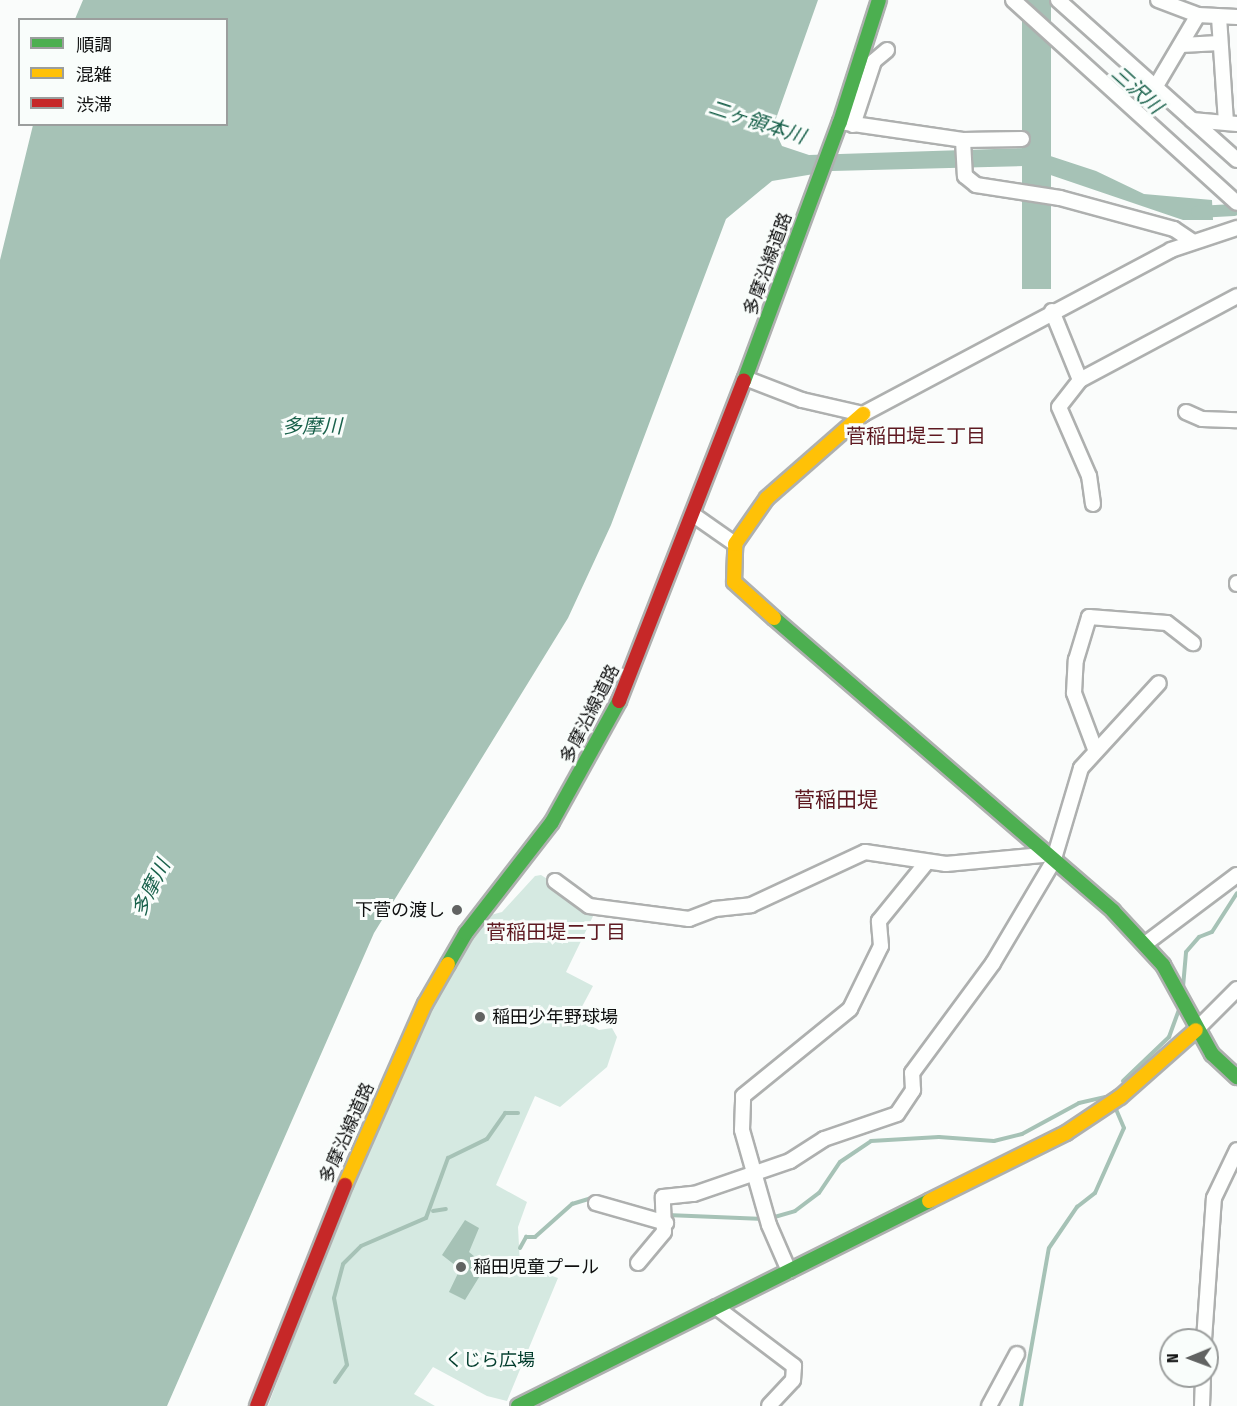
<!DOCTYPE html>
<html>
<head>
<meta charset="utf-8">
<style>
	body { margin:0 }
	#map { position:relative; width:1237px; height:1406px; overflow:hidden; background:#fafcfb; font-family:"Fira Sans Condensed","Noto Sans JP",sans-serif }
	div>[style] { position:absolute }
	[style*='--x'] { left:calc(var(--x)*1px); top:calc(var(--y)*1px); width:calc(var(--w)*1px); rotate:calc(var(--a)*1deg) }
	.green>* { inset:0; background:#d5e9e1 }
	.water>* { inset:0; background:#a6c2b6; transform-origin:0 0 }
	.stream>* { height:4px; margin:-2px; padding:0 2px; transform-origin:2px; border-radius:2px; background:#a6c2b6 }
	.canal>* { height:12px; margin:-6px; padding:0 6px; transform-origin:6px; border-radius:6px; background:#a6c2b6 }
	.roads { filter:drop-shadow(2px 0 #aeb0af) drop-shadow(-2px 0 #aeb0af) drop-shadow(0 2px #aeb0af) drop-shadow(0 -2px #aeb0af) }
	.street>* { height:14px; margin:-7px; padding:0 7px; transform-origin:7px; border-radius:7px; background:#fefffe }
	.fast>* { height:14px; margin:-7px; padding:0 7px; transform-origin:7px; border-radius:7px; background:#4caf50 }
	.slow>* { height:14px; margin:-7px; padding:0 7px; transform-origin:7px; border-radius:7px; background:#ffc107 }
	.jam>* { height:14px; margin:-7px; padding:0 7px; transform-origin:7px; border-radius:7px; background:#c62828 }
	.dots>* { width:16px; height:16px; translate:-50% -50%; box-sizing:border-box; border:3px solid #f9fdfb; border-radius:50% }
	span { translate:-50% -50%; white-space:nowrap; text-align:center; line-height:1.15; -webkit-text-stroke:6px #f9fdfb; paint-order:stroke }
	.street-label { font-size:18px; color:#0f1010 }
	.poi-label { font-size:18px; color:#0f1010 }
	.right { translate:-100% -50%; text-align:right }
	.left { translate:0 -50%; text-align:left }
	.park-label { font-size:18px; color:#013c2c }
	.water-label { font-size:20px; color:#19614b; font-style:italic }
	.neighbourhood-label { font-size:20px; color:#5d1820 }
	.quarter-label { font-size:21px; color:#5d1820 }
	.legend { position:absolute; left:18px; top:18px; width:210px; height:108px; box-sizing:border-box; background:#f9fdfb; border:2px solid #9b9e9d; margin:0; padding:8px 10px; list-style:none; font-size:18px; color:#0f1010 }
	.legend li { display:flex; align-items:center; gap:12px; height:30px }
	.legend b { width:30px; border:2px solid #9b9e9d }
	.north { position:absolute; left:1159px; top:1328px; width:60px; height:60px; box-sizing:border-box; background:#f9fdfb; border:2px solid #9b9e9d; border-radius:50%; rotate:269deg; font-size:16px; font-weight:700; line-height:24px; text-align:center; color:#0f1010 }
	.north::after { content:''; display:block; margin:auto; width:21px; height:27px; background:#616362; clip-path:polygon(50% 0,100% 100%,50% 72%,0 100%) }
</style>
</head>
<body>
<div id="map">
	<div class="green">
		<div style="clip-path:polygon(541px 875px,596px 910px,566px 972px,593px 986px,576px 1018px,599px 1030px,612px 1028px,617px 1037px,607px 1067px,560px 1107px,535px 1096px,496px 1185px,527px 1202px,518px 1227px,520px 1265px,558px 1278px,507px 1401px,487px 1396px,433px 1367px,414px 1394px,435px 1406px,268px 1406px,363px 1155px,447px 978px,487px 916px,502px 912px,535px 876px)"></div>
	</div>
	<div class="water">
		<div style="clip-path:polygon(83px 0,818px 0,773px 127px,782px 146px,809px 155px,1026px 148px,1096px 171px,1144px 194px,1212px 200px,1213px 220px,1183px 220px,1024px 166px,832px 171px,772px 181px,726px 219px,611px 525px,568px 618px,374px 933px,167px 1406px,0 1406px,0 260px,33px 125px,226px 124px,226px 20px,75px 19px)"></div>
		<div style="left:1022px;top:0;width:29px;height:289px"></div>
		<div style="clip-path:polygon(465px 1220px,479px 1228px,469px 1252px,486px 1266px,465px 1300px,449px 1292px,460px 1269px,442px 1255px)"></div>
	</div>
	<div class="stream">
		<div style="--x:1183;--y:987;--w:35;--a:-85"></div>
		<div style="--x:1186;--y:952;--w:20;--a:-49"></div>
		<div style="--x:1199;--y:937;--w:14;--a:-21"></div>
		<div style="--x:1212;--y:932;--w:46;--a:-57.3"></div>
		<div style="--x:1123;--y:1081;--w:64;--a:-43.7"></div>
		<div style="--x:1169;--y:1037;--w:30;--a:-70"></div>
		<div style="--x:637;--y:1208;--w:23;--a:15"></div>
		<div style="--x:433;--y:1211;--w:13;--a:-9"></div>
		<div style="--x:667;--y:1215;--w:97;--a:2.4"></div>
		<div style="--x:771;--y:1218;--w:25;--a:-16"></div>
		<div style="--x:795;--y:1211;--w:30;--a:-37"></div>
		<div style="--x:819;--y:1193;--w:37;--a:-56"></div>
		<div style="--x:840;--y:1162;--w:37;--a:-34"></div>
		<div style="--x:871;--y:1141;--w:68;--a:-3.4"></div>
		<div style="--x:939;--y:1137;--w:55;--a:4.2"></div>
		<div style="--x:994;--y:1141;--w:29;--a:-14"></div>
		<div style="--x:1022;--y:1134;--w:65;--a:-28.5"></div>
		<div style="--x:1079;--y:1103;--w:26;--a:-13"></div>
		<div style="--x:520;--y:1248;--w:13;--a:-61"></div>
		<div style="--x:526;--y:1237;--w:9;--a:0"></div>
		<div style="--x:535;--y:1237;--w:50;--a:-41.7"></div>
		<div style="--x:572;--y:1204;--w:24;--a:-17"></div>
		<div style="--x:335;--y:1382;--w:21;--a:-55"></div>
		<div style="--x:347;--y:1365;--w:68;--a:-101"></div>
		<div style="--x:334;--y:1298;--w:35;--a:-75"></div>
		<div style="--x:343;--y:1264;--w:25;--a:-45"></div>
		<div style="--x:361;--y:1246;--w:71;--a:-23.3"></div>
		<div style="--x:426;--y:1218;--w:64;--a:-69.9"></div>
		<div style="--x:448;--y:1158;--w:43;--a:-26"></div>
		<div style="--x:487;--y:1139;--w:32;--a:-55"></div>
		<div style="--x:505;--y:1113;--w:13;--a:0"></div>
		<div style="--x:1021;--y:1406;--w:160;--a:-80"></div>
		<div style="--x:1049;--y:1248;--w:50;--a:-55.7"></div>
		<div style="--x:1077;--y:1207;--w:23;--a:-38"></div>
		<div style="--x:1095;--y:1193;--w:71;--a:-66"></div>
		<div style="--x:1124;--y:1128;--w:21;--a:-113"></div>
	</div>
	<div class="canal">
		<div style="--x:1197;--y:212;--w:37;--a:-3"></div>
	</div>
	<div class="roads">
		<div class="street">
			<div style="--x:1013;--y:0;--w:302;--a:42.2"></div>
			<div style="--x:1058;--y:0;--w:240;--a:41.8"></div>
			<div style="--x:1158;--y:0;--w:43;--a:20.6"></div>
			<div style="--x:1198;--y:15;--w:39;--a:3"></div>
			<div style="--x:1219;--y:17;--w:105;--a:86.2"></div>
			<div style="--x:1181;--y:45;--w:39;--a:-3"></div>
			<div style="--x:1156;--y:86;--w:82;--a:-59.4"></div>
			<div style="--x:1192;--y:120;--w:45;--a:5.1"></div>
			<div style="--x:840;--y:122;--w:124;--a:8.3"></div>
			<div style="--x:963;--y:140;--w:59;--a:-1"></div>
			<div style="--x:853;--y:125;--w:67;--a:-71.8"></div>
			<div style="--x:874;--y:61;--w:17;--a:-40"></div>
			<div style="--x:963;--y:140;--w:36;--a:87"></div>
			<div style="--x:965;--y:176;--w:14;--a:39"></div>
			<div style="--x:976;--y:185;--w:85;--a:8.8"></div>
			<div style="--x:1060;--y:198;--w:118;--a:15.2"></div>
			<div style="--x:1174;--y:229;--w:22;--a:34"></div>
			<div style="--x:1052;--y:311;--w:74;--a:67.9"></div>
			<div style="--x:745;--y:378;--w:61;--a:21.1"></div>
			<div style="--x:802;--y:400;--w:63;--a:12.9"></div>
			<div style="--x:863;--y:414;--w:349;--a:-28"></div>
			<div style="--x:1171;--y:250;--w:70;--a:-18.4"></div>
			<div style="--x:1186;--y:412;--w:17;--a:24"></div>
			<div style="--x:1202;--y:419;--w:35;--a:2"></div>
			<div style="--x:1093;--y:504;--w:28;--a:-98"></div>
			<div style="--x:1089;--y:476;--w:75;--a:-113.5"></div>
			<div style="--x:1059;--y:407;--w:34;--a:-52"></div>
			<div style="--x:1080;--y:380;--w:178;--a:-28.1"></div>
			<div style="--x:695;--y:516;--w:49;--a:35"></div>
			<div style="--x:1237;--y:583;--w:1;--a:90"></div>
			<div style="--x:1095;--y:749;--w:60;--a:-110.6"></div>
			<div style="--x:1074;--y:693;--w:33;--a:-87"></div>
			<div style="--x:1076;--y:660;--w:45;--a:-73.2"></div>
			<div style="--x:1089;--y:617;--w:78;--a:4.4"></div>
			<div style="--x:1167;--y:623;--w:33;--a:38"></div>
			<div style="--x:555;--y:881;--w:42;--a:36.3"></div>
			<div style="--x:589;--y:906;--w:101;--a:7.4"></div>
			<div style="--x:689;--y:919;--w:28;--a:-21"></div>
			<div style="--x:715;--y:909;--w:36;--a:-6"></div>
			<div style="--x:751;--y:905;--w:126;--a:-24.9"></div>
			<div style="--x:865;--y:852;--w:82;--a:8.4"></div>
			<div style="--x:946;--y:864;--w:97;--a:-5.3"></div>
			<div style="--x:1145;--y:944;--w:115;--a:-36.9"></div>
			<div style="--x:1196;--y:1030;--w:58;--a:-45"></div>
			<div style="--x:596;--y:1203;--w:73;--a:15.9"></div>
			<div style="--x:638;--y:1263;--w:40;--a:-50"></div>
			<div style="--x:664;--y:1232;--w:35;--a:-92"></div>
			<div style="--x:663;--y:1197;--w:31;--a:-6"></div>
			<div style="--x:694;--y:1194;--w:102;--a:-19"></div>
			<div style="--x:790;--y:1161;--w:40;--a:-32.9"></div>
			<div style="--x:824;--y:1139;--w:77;--a:-18.9"></div>
			<div style="--x:897;--y:1114;--w:29;--a:-56"></div>
			<div style="--x:913;--y:1090;--w:17;--a:-93"></div>
			<div style="--x:912;--y:1073;--w:137;--a:-53.6"></div>
			<div style="--x:993;--y:963;--w:117;--a:-59.3"></div>
			<div style="--x:1053;--y:862;--w:98;--a:-73.4"></div>
			<div style="--x:1081;--y:768;--w:115;--a:-47.5"></div>
			<div style="--x:789;--y:1271;--w:50;--a:-113.5"></div>
			<div style="--x:769;--y:1225;--w:99;--a:-105.9"></div>
			<div style="--x:742;--y:1130;--w:34;--a:-88"></div>
			<div style="--x:743;--y:1096;--w:138;--a:-39.1"></div>
			<div style="--x:850;--y:1009;--w:70;--a:-63.8"></div>
			<div style="--x:881;--y:946;--w:25;--a:-95"></div>
			<div style="--x:879;--y:921;--w:76;--a:-50.9"></div>
			<div style="--x:716;--y:1307;--w:98;--a:37.1"></div>
			<div style="--x:794;--y:1366;--w:14;--a:94"></div>
			<div style="--x:793;--y:1380;--w:35;--a:133"></div>
			<div style="--x:1204;--y:1340;--w:142;--a:-86"></div>
			<div style="--x:1214;--y:1198;--w:53;--a:-64.4"></div>
			<div style="--x:989;--y:1406;--w:59;--a:-61.7"></div>
			<div style="--x:1202;--y:1406;--w:30;--a:-88"></div>
		</div>
		<div class="fast">
			<div style="--x:744;--y:381;--w:276;--a:-69.7"></div>
			<div style="--x:840;--y:122;--w:128;--a:-72.3"></div>
			<div style="--x:774;--y:618;--w:448;--a:40.8"></div>
			<div style="--x:1113;--y:911;--w:74;--a:47.2"></div>
			<div style="--x:1163;--y:965;--w:102;--a:61.2"></div>
			<div style="--x:1212;--y:1054;--w:34;--a:43"></div>
			<div style="--x:448;--y:964;--w:36;--a:-60"></div>
			<div style="--x:466;--y:933;--w:140;--a:-52.2"></div>
			<div style="--x:552;--y:822;--w:138;--a:-61"></div>
			<div style="--x:518;--y:1406;--w:459;--a:-26.5"></div>
		</div>
		<div class="slow">
			<div style="--x:774;--y:618;--w:54;--a:-138"></div>
			<div style="--x:734;--y:582;--w:38;--a:-88"></div>
			<div style="--x:735;--y:544;--w:56;--a:-55.2"></div>
			<div style="--x:767;--y:498;--w:128;--a:-41.2"></div>
			<div style="--x:345;--y:1185;--w:198;--a:-66.2"></div>
			<div style="--x:425;--y:1004;--w:46;--a:-60.1"></div>
			<div style="--x:929;--y:1201;--w:153;--a:-26.4"></div>
			<div style="--x:1066;--y:1133;--w:65;--a:-33.7"></div>
			<div style="--x:1120;--y:1097;--w:101;--a:-41.4"></div>
		</div>
		<div class="jam">
			<div style="--x:619;--y:701;--w:344;--a:-68.7"></div>
			<div style="--x:257;--y:1406;--w:238;--a:-68.3"></div>
		</div>
	</div>
	<div class="dots">
		<div style="left:457px;top:910px;background:#616362"></div>
		<div style="left:480px;top:1017px;background:#616362"></div>
		<div style="left:461px;top:1267px;background:#616362"></div>
	</div>
	<div class="street-label">
		<span style="left:768px;top:264px;rotate:-70deg">多摩沿線道路</span>
		<span style="left:590px;top:714px;rotate:-63deg">多摩沿線道路</span>
		<span style="left:347px;top:1133px;rotate:-66deg">多摩沿線道路</span>
	</div>
	<div class="poi-label">
		<span class="right" style="left:445px;top:910px">下菅の渡し</span>
		<span class="left" style="left:492px;top:1017px">稲田少年野球場</span>
		<span class="left" style="left:473px;top:1267px">稲田児童プール</span>
	</div>
	<div class="park-label">
		<span style="left:490px;top:1360px">くじら広場</span>
	</div>
	<div class="water-label">
		<span style="left:1137px;top:90px;rotate:42deg">三沢川</span>
		<span style="left:757px;top:122px;rotate:18deg">二ヶ領本川</span>
		<span style="left:312px;top:426px">多摩川</span>
		<span style="left:151px;top:888px;rotate:-63deg">多摩川</span>
	</div>
	<div class="neighbourhood-label">
		<span style="left:916px;top:436px">菅稲田堤三丁目</span>
		<span style="left:556px;top:932px">菅稲田堤二丁目</span>
	</div>
	<div class="quarter-label">
		<span style="left:836px;top:800px">菅稲田堤</span>
	</div>
	<ul class="legend">
	<li><b style="height:8px;background:#4caf50"></b>順調</li>
	<li><b style="height:8px;background:#ffc107"></b>混雑</li>
	<li><b style="height:8px;background:#c62828"></b>渋滞</li>
	</ul>
	<div class="north">N</div>
</div>
</body>
</html>
